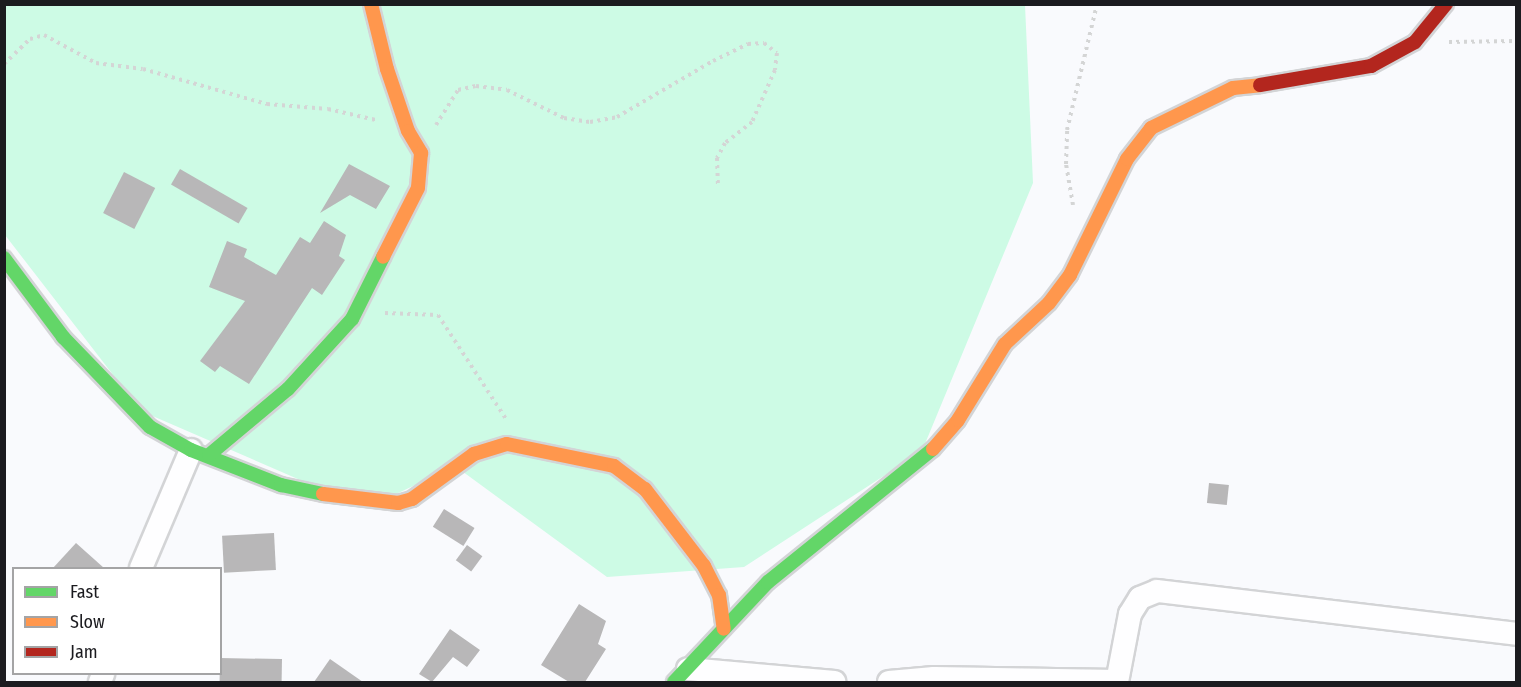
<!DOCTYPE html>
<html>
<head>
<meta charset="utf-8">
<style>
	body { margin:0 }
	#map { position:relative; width:1521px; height:687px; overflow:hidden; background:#f9fafd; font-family:"Fira Sans Condensed",sans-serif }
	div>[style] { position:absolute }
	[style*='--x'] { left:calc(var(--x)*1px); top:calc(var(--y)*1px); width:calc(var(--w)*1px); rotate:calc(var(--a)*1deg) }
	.green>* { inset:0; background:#cdfbe5 }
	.building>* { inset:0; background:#b8b7b8; transform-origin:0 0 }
	.path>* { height:4px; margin-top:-2px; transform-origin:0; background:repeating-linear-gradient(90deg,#d4d5d5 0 3px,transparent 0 7.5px) }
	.roads { filter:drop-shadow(2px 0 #d3d4d6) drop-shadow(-2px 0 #d3d4d6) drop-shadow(0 2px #d3d4d6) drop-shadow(0 -2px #d3d4d6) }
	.street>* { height:22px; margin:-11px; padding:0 11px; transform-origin:11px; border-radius:11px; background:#fefeff }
	.fast>* { height:14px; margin:-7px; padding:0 7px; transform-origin:7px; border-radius:7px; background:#63d668 }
	.slow>* { height:14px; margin:-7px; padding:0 7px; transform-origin:7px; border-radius:7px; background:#ff974d }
	.jam>* { height:14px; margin:-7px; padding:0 7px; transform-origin:7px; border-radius:7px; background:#b3261e }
	span { translate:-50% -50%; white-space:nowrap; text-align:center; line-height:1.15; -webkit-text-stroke:4.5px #fff; paint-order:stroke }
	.frame { position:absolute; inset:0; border:6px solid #1b1b1f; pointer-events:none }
	.legend { position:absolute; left:12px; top:567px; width:210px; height:108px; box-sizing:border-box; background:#fff; border:2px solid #a4a4a5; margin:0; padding:8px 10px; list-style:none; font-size:18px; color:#1b1b1f }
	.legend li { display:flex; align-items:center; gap:12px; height:30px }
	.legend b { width:30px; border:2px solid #a4a4a5 }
</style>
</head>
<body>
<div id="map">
	<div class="green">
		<div style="clip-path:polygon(5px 5px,1025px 5px,1033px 183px,922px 451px,744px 567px,607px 577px,455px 466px,392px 496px,314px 486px,141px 411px,5px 235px)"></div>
	</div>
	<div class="building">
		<div style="clip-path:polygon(349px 164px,390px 186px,376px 209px,350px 195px,320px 213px)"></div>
		<div style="left:180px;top:169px;width:78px;height:18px;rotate:30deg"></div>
		<div style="left:124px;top:172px;width:35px;height:46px;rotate:27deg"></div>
		<div style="clip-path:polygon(324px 221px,346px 235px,339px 256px,345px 260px,322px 295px,312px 288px,249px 384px,220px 366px,215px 372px,200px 361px,245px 301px,209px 287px,227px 241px,247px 249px,244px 257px,276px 275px,300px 237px,310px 243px)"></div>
		<div style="left:1209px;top:483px;width:20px;height:20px;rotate:6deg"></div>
		<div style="left:444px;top:509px;width:36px;height:21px;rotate:32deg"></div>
		<div style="left:274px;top:533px;width:37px;height:52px;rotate:87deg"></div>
		<div style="clip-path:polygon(76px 543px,104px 568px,53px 568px)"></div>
		<div style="left:467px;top:545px;width:19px;height:19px;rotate:36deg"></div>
		<div style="clip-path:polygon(579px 604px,606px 621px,598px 644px,606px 649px,585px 682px,569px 682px,541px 665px)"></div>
		<div style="clip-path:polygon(450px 629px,480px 650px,467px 667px,453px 657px,432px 682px,419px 674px)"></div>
		<div style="left:220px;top:658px;width:62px;height:24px;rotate:1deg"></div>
		<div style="clip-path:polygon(330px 659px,363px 682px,314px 682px)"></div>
	</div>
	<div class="path">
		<div style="--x:1449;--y:42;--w:67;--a:-0.9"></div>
		<div style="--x:4;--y:64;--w:36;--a:-44"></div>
		<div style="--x:30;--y:39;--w:15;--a:-16"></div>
		<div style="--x:44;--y:35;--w:59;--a:28.3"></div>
		<div style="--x:96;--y:63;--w:47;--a:7.3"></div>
		<div style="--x:143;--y:69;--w:129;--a:15.8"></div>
		<div style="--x:267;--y:104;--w:61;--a:4.7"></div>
		<div style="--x:328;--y:109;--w:49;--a:12.9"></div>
		<div style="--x:436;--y:125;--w:41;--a:-57.8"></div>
		<div style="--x:458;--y:90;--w:18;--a:-13"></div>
		<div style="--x:476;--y:86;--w:31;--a:7"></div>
		<div style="--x:507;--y:90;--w:64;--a:26.2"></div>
		<div style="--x:564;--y:118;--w:26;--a:9"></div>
		<div style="--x:590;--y:122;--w:27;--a:-10"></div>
		<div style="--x:617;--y:117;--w:111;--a:-30.3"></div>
		<div style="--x:713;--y:61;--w:39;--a:-26"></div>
		<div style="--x:748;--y:44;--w:16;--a:-4"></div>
		<div style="--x:764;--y:43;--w:16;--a:38"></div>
		<div style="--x:777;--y:53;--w:17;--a:97"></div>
		<div style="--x:775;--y:70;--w:57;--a:113.9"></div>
		<div style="--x:752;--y:122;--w:34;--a:142"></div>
		<div style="--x:725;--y:143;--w:17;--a:118"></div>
		<div style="--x:717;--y:158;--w:30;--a:88"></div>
		<div style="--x:1073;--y:205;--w:42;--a:-99.7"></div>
		<div style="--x:1066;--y:164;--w:34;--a:-88"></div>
		<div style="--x:1067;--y:130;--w:130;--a:-76.6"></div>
		<div style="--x:385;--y:313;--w:53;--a:2.2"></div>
		<div style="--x:438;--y:315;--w:124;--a:56.8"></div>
	</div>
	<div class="roads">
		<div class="street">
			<div style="--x:141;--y:568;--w:128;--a:-67"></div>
			<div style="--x:688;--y:669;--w:147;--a:5.1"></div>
			<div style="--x:100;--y:682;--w:9;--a:-69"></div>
			<div style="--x:889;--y:682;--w:45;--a:-5.1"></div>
			<div style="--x:934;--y:678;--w:183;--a:0.9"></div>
			<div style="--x:1117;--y:682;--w:69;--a:-79.2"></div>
			<div style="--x:1130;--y:614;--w:19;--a:-58"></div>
			<div style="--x:1140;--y:598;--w:18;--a:-22"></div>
			<div style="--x:1157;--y:591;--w:362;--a:6.8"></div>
		</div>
		<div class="fast">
			<div style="--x:4;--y:258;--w:99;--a:53.2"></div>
			<div style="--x:63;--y:337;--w:125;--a:46"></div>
			<div style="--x:150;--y:427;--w:47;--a:29.3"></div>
			<div style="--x:191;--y:450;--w:97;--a:21.3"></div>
			<div style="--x:281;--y:485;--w:43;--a:12.1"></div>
			<div style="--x:209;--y:455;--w:103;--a:-39.9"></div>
			<div style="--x:288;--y:389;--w:95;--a:-47.6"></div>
			<div style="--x:352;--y:319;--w:69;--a:-63.4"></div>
			<div style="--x:674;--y:682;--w:137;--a:-46.8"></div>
			<div style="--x:768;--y:582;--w:212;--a:-38.9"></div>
		</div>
		<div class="slow">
			<div style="--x:371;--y:4;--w:67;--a:76.2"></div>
			<div style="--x:387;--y:69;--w:65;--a:71.3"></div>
			<div style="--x:408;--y:131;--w:26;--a:59"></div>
			<div style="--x:421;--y:153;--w:35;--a:95"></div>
			<div style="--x:418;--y:188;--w:77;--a:116.9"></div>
			<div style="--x:933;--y:449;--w:38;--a:-49"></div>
			<div style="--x:958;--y:420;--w:89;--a:-58.3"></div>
			<div style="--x:1005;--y:344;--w:60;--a:-43"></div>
			<div style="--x:1049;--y:303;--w:35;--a:-53"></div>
			<div style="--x:1070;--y:275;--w:129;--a:-63.8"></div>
			<div style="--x:1127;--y:159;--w:39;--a:-52"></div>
			<div style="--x:1151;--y:128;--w:91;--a:-26"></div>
			<div style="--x:1233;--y:88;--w:27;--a:-6"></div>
			<div style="--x:323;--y:494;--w:76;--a:6.8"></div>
			<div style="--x:398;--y:503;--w:15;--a:-16"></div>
			<div style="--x:412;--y:499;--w:77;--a:-36"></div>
			<div style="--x:474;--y:454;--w:34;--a:-17"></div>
			<div style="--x:507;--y:444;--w:109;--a:11.6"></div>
			<div style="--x:614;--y:466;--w:39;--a:37"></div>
			<div style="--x:645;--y:489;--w:97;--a:52.5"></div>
			<div style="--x:704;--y:566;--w:33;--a:63"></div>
			<div style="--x:719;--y:595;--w:34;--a:82"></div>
		</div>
		<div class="jam">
			<div style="--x:1260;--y:85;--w:113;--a:-9.7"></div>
			<div style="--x:1371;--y:66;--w:50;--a:-28.6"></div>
			<div style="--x:1415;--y:42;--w:49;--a:-50.8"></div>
		</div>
	</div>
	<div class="frame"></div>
	<ul class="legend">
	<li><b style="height:8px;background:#63d668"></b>Fast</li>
	<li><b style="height:8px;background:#ff974d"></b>Slow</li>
	<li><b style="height:8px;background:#b3261e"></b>Jam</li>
	</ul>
</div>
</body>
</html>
